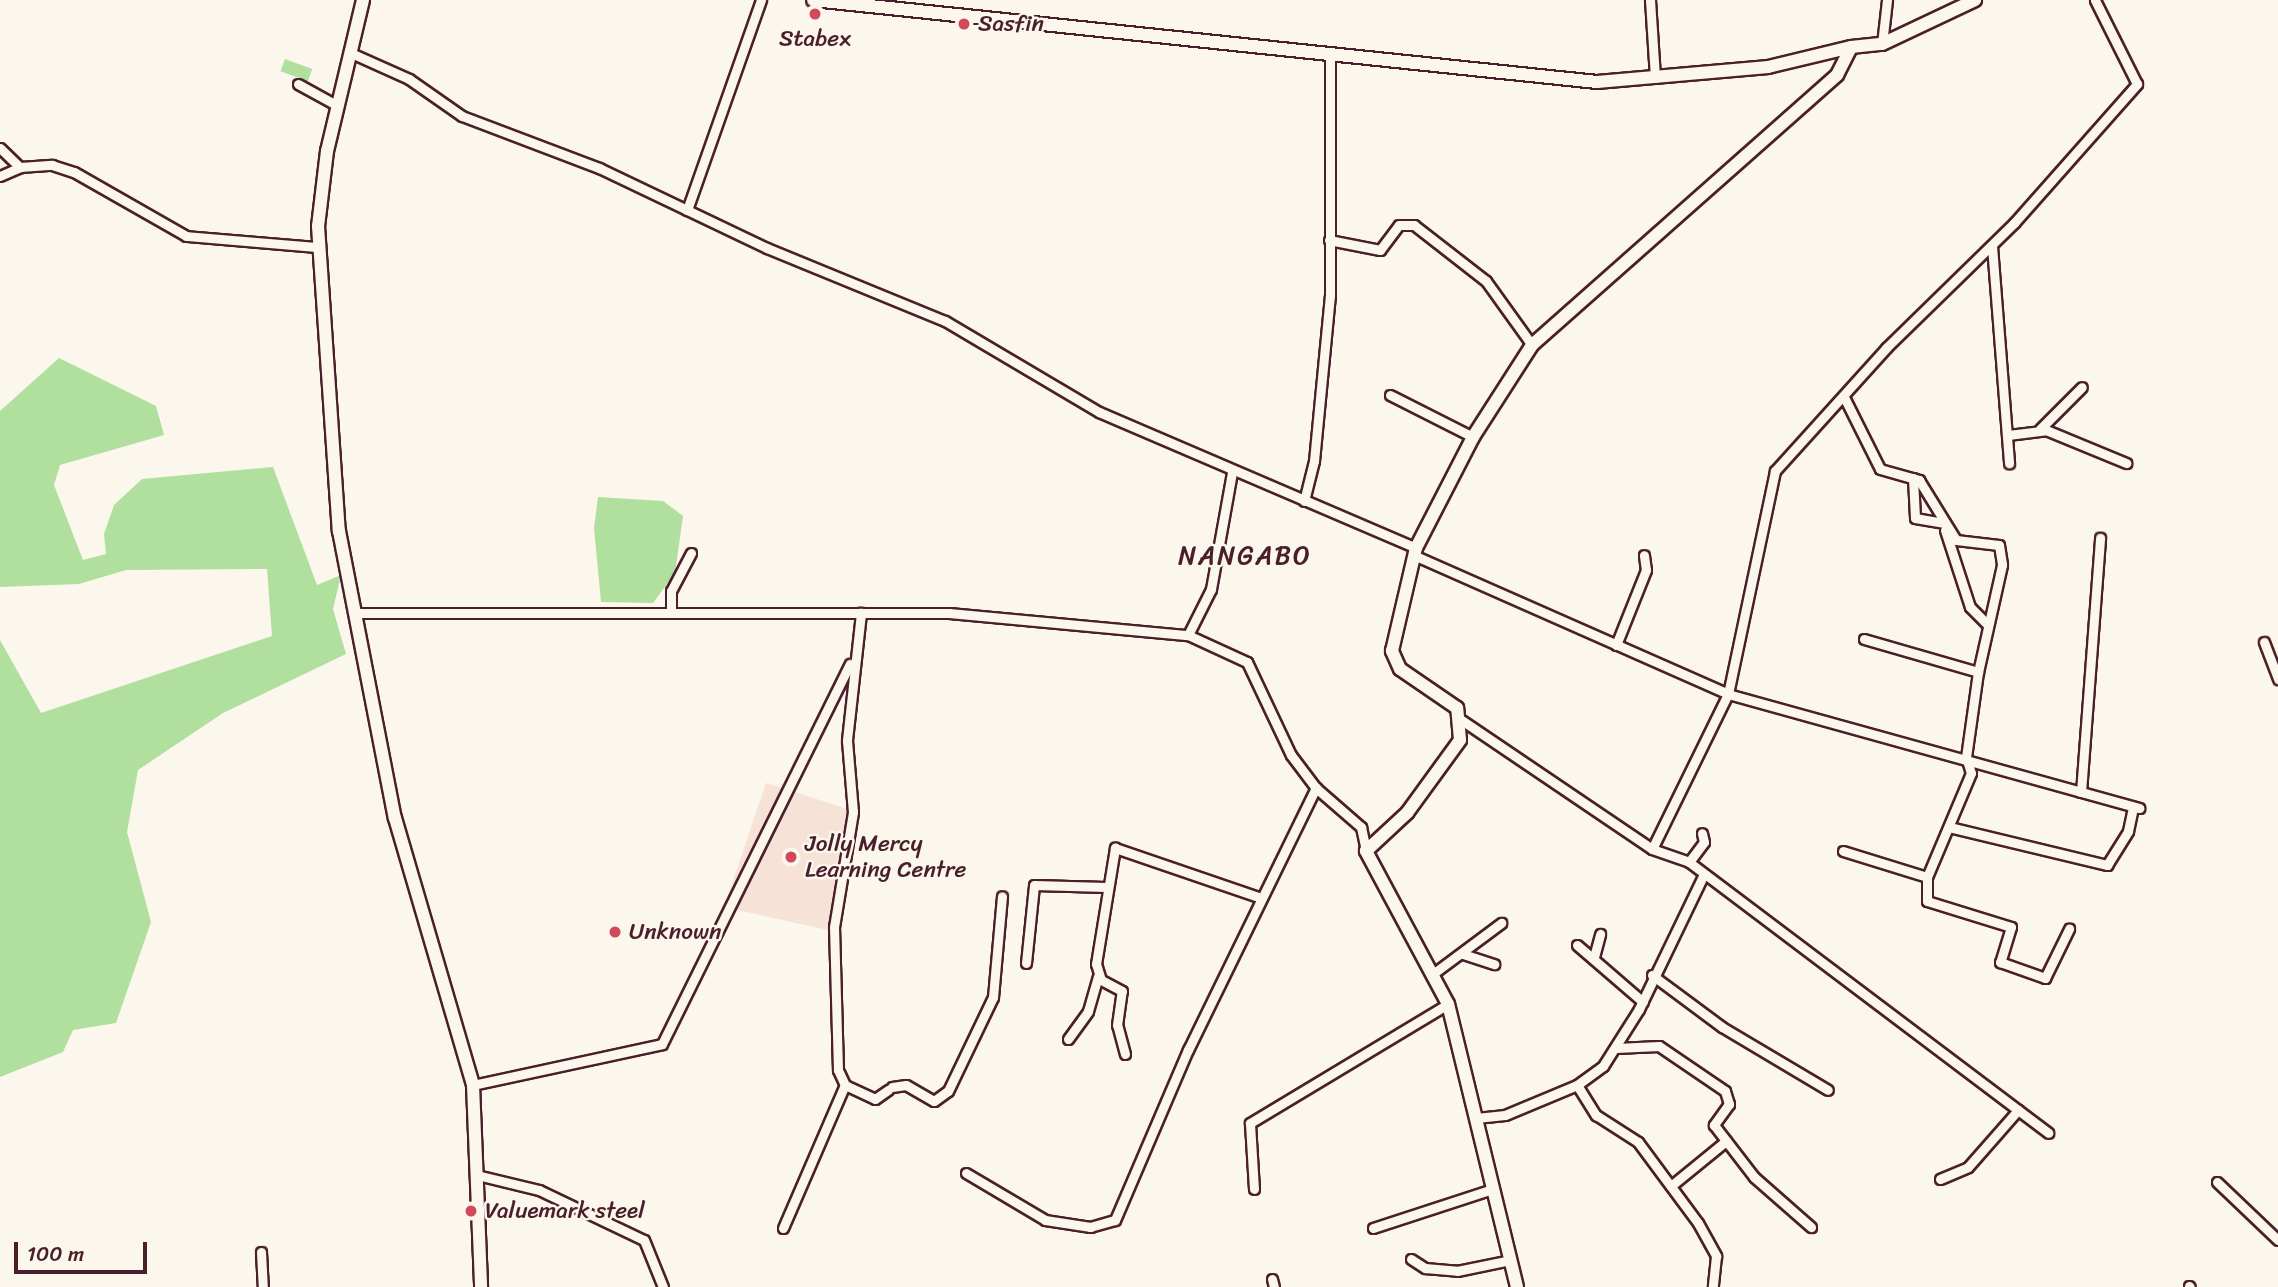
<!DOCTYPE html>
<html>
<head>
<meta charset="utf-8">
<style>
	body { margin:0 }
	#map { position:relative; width:2278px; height:1287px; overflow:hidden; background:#fbf7ec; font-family:Sriracha,sans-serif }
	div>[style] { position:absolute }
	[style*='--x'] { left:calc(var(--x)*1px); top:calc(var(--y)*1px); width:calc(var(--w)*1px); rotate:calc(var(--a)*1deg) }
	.built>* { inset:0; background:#f6e2d7 }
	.green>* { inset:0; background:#b0df9e; transform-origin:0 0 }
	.roads { filter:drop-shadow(2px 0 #4a1f2b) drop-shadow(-2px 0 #4a1f2b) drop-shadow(0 2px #4a1f2b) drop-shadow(0 -2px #4a1f2b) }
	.minor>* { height:9px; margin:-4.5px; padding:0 4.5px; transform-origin:4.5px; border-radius:4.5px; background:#fbf7ec }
	.tertiary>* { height:12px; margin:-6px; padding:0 6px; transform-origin:6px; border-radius:6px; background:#fbf7ec }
	.dots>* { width:19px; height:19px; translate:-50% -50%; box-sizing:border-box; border:4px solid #fbf7ec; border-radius:50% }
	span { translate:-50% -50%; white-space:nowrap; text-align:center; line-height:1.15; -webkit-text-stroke:5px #fbf7ec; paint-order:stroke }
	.poi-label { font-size:23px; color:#4a1f2b }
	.left { translate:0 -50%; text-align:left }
	.quarter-label { font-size:26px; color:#4a1f2b; letter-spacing:2px }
	.scale { position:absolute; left:14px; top:1242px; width:133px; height:32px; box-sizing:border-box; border:4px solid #4a1f2b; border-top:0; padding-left:9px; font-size:21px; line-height:24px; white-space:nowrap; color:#4a1f2b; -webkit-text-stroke:5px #fbf7ec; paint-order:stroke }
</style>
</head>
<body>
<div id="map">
	<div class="built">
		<div style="clip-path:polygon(766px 783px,851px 810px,832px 931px,724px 907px)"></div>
	</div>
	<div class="green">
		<div style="left:285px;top:59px;width:29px;height:13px;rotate:20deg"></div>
		<div style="clip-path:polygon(59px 358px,156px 406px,164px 435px,60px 465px,54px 485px,83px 560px,106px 554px,104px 534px,114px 505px,142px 479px,273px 467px,317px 585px,341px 575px,333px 609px,346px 654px,223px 713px,138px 770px,127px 832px,151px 922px,116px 1023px,73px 1030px,63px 1052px,0 1077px,0 640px,41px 713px,272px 636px,267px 569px,126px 570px,79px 584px,0 587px,0 411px)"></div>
		<div style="clip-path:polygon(598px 497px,663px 501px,683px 516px,675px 573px,653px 603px,601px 602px,594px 528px)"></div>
	</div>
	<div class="roads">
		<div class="minor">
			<div style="--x:1650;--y:0;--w:78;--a:86.3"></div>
			<div style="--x:1882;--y:44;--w:44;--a:-83.5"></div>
			<div style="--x:351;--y:53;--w:64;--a:24.1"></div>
			<div style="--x:409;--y:79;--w:65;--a:34.9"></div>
			<div style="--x:462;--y:116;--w:147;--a:20.8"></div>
			<div style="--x:599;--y:168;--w:186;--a:25.5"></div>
			<div style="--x:767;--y:248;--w:192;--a:22.3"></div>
			<div style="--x:945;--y:321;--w:179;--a:30.6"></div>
			<div style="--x:1099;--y:412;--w:345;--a:23.2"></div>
			<div style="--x:298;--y:84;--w:46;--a:28.8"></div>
			<div style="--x:0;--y:148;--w:28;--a:44"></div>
			<div style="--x:20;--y:167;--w:32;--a:-4"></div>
			<div style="--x:52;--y:165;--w:23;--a:18"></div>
			<div style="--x:74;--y:172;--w:129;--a:29.7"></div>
			<div style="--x:186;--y:236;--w:132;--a:4.8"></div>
			<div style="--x:0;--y:176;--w:22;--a:-24"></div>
			<div style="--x:687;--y:210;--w:223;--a:-70.6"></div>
			<div style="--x:1329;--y:240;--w:52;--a:11.1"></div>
			<div style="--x:1380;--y:250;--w:31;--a:-53"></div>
			<div style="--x:1399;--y:225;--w:15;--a:0"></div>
			<div style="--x:1414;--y:225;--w:91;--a:37.9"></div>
			<div style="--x:1486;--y:281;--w:79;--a:54.3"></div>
			<div style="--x:1992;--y:246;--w:218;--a:85.5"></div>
			<div style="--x:1390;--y:395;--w:93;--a:26.8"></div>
			<div style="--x:1844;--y:397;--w:80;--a:63.4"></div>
			<div style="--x:1880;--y:469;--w:41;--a:15.8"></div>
			<div style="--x:1919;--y:480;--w:70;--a:58.3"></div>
			<div style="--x:1956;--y:540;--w:43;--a:6.6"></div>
			<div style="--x:1999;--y:545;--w:20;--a:81"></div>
			<div style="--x:2002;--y:565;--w:110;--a:102.6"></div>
			<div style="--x:2040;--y:429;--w:59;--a:-45"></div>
			<div style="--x:2008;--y:435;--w:38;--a:-7"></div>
			<div style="--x:2046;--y:430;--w:87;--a:22.4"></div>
			<div style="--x:1913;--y:478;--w:40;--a:87.1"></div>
			<div style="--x:1915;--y:518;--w:27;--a:10"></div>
			<div style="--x:1304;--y:501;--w:41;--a:-76"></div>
			<div style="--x:1314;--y:461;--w:166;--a:-84.5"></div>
			<div style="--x:1330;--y:296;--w:240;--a:-90"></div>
			<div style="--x:1945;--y:530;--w:81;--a:72"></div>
			<div style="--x:1970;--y:607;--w:24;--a:45"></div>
			<div style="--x:1418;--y:557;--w:339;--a:23.8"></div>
			<div style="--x:1728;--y:694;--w:427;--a:15.5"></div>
			<div style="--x:671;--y:611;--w:20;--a:-90"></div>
			<div style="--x:671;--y:591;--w:43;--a:-62.2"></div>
			<div style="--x:354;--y:613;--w:595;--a:0"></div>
			<div style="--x:949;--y:613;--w:240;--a:5.3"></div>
			<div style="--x:1188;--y:635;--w:65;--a:24.6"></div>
			<div style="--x:1247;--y:662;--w:103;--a:64.7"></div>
			<div style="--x:1291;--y:755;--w:41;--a:52.9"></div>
			<div style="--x:1316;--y:788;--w:60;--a:40.9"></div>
			<div style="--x:1361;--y:827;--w:25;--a:78"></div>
			<div style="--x:1188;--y:635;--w:51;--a:-63.4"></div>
			<div style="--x:1211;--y:589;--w:119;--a:-79.8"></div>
			<div style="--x:1864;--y:639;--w:119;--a:16.1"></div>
			<div style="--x:1978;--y:672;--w:86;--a:98"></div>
			<div style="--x:1966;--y:757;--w:17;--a:73"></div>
			<div style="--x:1971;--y:773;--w:113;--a:112.9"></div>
			<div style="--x:1927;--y:877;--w:24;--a:90"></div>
			<div style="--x:1927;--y:901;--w:88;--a:17.2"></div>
			<div style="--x:2011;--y:927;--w:37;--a:107"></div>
			<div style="--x:2000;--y:962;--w:48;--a:19.6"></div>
			<div style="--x:2045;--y:978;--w:55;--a:-63.9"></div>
			<div style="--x:2264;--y:642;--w:40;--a:69"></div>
			<div style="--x:1616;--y:645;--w:81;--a:-68.2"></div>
			<div style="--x:1646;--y:570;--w:15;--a:-98"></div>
			<div style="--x:1460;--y:719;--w:232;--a:34.1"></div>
			<div style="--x:1652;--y:849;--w:39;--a:19"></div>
			<div style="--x:1689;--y:862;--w:450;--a:37"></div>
			<div style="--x:2081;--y:792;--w:255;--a:-85.7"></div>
			<div style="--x:1949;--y:827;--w:163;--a:13.5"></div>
			<div style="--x:2107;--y:865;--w:40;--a:-58"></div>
			<div style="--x:2128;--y:831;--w:25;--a:-78"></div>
			<div style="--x:1652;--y:849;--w:173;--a:-63.9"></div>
			<div style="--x:1728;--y:694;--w:228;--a:-78.1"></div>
			<div style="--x:1775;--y:471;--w:166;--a:-47.9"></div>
			<div style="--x:1886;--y:348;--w:179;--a:-44.3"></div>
			<div style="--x:2014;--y:223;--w:186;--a:-48.5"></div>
			<div style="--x:2137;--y:84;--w:94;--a:-116.6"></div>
			<div style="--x:1843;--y:851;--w:88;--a:17.2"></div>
			<div style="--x:1689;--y:862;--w:25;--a:-53"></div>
			<div style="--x:1704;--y:842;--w:9;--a:-103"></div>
			<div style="--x:1577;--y:945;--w:87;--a:40.8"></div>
			<div style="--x:1463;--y:954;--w:33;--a:18"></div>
			<div style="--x:1594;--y:957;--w:24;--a:-75"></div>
			<div style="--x:1026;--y:963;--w:78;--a:-84.1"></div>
			<div style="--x:1034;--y:885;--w:72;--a:1.6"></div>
			<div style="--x:1434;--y:973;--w:84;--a:-36.7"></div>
			<div style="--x:1652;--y:975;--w:87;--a:36.6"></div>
			<div style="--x:1722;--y:1027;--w:123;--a:30.7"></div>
			<div style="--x:1068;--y:1039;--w:34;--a:-54"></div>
			<div style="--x:1088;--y:1011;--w:36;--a:-74"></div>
			<div style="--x:1616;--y:1048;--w:43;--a:-2.7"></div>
			<div style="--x:1659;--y:1046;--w:80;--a:34.3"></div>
			<div style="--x:1725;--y:1091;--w:14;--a:73"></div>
			<div style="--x:1729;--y:1104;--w:26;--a:126"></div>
			<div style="--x:1714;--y:1125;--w:66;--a:52.4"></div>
			<div style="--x:1754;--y:1177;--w:76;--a:41.3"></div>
			<div style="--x:1125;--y:1054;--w:30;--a:-105"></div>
			<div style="--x:1117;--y:1025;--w:34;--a:-82"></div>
			<div style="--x:1122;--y:991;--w:24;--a:-152"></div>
			<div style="--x:1101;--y:980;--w:17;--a:-107"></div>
			<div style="--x:1096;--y:964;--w:118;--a:-80.7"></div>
			<div style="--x:1115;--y:848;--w:154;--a:18.9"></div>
			<div style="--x:473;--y:1085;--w:193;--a:-12.2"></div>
			<div style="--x:662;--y:1044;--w:424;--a:-63.7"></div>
			<div style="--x:845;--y:1085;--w:33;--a:25"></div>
			<div style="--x:875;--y:1099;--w:16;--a:-35"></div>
			<div style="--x:1577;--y:1085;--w:36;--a:58"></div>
			<div style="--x:1596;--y:1115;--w:50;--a:32.7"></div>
			<div style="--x:1638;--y:1142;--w:101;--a:53.5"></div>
			<div style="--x:1698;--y:1223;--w:38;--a:61"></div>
			<div style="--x:1716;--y:1256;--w:31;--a:96"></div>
			<div style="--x:892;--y:1087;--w:14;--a:-8"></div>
			<div style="--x:906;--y:1085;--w:32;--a:30"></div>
			<div style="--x:934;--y:1101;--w:17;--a:-36"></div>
			<div style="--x:948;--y:1091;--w:104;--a:-64.4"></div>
			<div style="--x:993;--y:997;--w:101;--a:-84.9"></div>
			<div style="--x:1476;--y:1118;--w:29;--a:-6"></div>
			<div style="--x:1505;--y:1115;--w:78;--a:-22.6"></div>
			<div style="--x:1577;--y:1085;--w:32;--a:-36"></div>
			<div style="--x:1603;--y:1066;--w:67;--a:-57.7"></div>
			<div style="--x:1639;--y:1009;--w:148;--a:-64.3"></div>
			<div style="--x:966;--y:1173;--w:92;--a:30.7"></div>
			<div style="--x:1045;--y:1220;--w:46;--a:8.8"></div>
			<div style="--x:1090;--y:1227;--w:26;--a:-16"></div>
			<div style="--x:1115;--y:1220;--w:185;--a:-66.8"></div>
			<div style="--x:1188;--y:1050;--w:292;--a:-64"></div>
			<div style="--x:481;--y:1176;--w:60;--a:13.6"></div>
			<div style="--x:539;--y:1190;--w:116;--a:25.5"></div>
			<div style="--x:644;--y:1240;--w:51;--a:68"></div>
			<div style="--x:1940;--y:1179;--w:30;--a:-23"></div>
			<div style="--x:1968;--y:1167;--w:76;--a:-48.7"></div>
			<div style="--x:2217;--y:1182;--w:84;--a:43.6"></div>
			<div style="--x:1672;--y:1185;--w:70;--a:-39.2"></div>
			<div style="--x:1254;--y:1189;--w:66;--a:-93.5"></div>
			<div style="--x:1250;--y:1123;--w:231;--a:-31"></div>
			<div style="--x:783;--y:1228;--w:156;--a:-66.6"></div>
			<div style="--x:845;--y:1085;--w:17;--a:-115"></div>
			<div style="--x:838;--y:1070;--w:143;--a:-91.6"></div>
			<div style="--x:834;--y:927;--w:117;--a:-80.6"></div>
			<div style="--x:853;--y:812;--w:72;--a:-94.8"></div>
			<div style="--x:847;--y:740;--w:128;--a:-83.7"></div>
			<div style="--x:1373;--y:1228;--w:125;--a:-18.1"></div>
			<div style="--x:261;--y:1252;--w:35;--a:87"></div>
			<div style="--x:1411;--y:1259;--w:17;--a:33"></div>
			<div style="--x:1425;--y:1268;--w:32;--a:5"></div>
			<div style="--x:1457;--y:1271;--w:54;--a:-11.7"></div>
			<div style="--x:1272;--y:1279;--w:8;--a:76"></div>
			<div style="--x:2189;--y:1286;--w:1;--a:45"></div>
		</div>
		<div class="tertiary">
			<div style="--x:363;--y:0;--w:155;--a:103.4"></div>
			<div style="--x:327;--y:151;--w:76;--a:96.8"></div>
			<div style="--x:318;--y:226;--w:306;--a:86.1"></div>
			<div style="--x:339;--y:531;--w:292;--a:79"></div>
			<div style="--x:395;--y:818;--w:278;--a:73.7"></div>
			<div style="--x:473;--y:1085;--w:202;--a:87.7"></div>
			<div style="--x:813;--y:0;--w:788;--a:5.97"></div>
			<div style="--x:1597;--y:82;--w:172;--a:-5"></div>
			<div style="--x:1768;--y:67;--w:85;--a:-13.5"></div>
			<div style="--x:1517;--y:1287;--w:291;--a:-103.7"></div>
			<div style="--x:1448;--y:1004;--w:174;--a:-118.2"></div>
			<div style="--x:1366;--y:851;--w:56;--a:-42.8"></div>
			<div style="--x:1407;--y:813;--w:90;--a:-54"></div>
			<div style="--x:1460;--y:740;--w:32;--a:-95"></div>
			<div style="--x:1457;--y:708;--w:69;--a:-145.6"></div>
			<div style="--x:1400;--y:669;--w:20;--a:-114"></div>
			<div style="--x:1392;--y:651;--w:106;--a:-76.9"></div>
			<div style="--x:1416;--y:548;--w:125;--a:-62.8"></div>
			<div style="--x:1473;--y:437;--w:109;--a:-57.3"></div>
			<div style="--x:1532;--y:345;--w:407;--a:-41.5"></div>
			<div style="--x:1837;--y:75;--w:31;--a:-63"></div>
			<div style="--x:1851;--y:47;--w:31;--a:-6"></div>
			<div style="--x:1882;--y:44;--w:103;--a:-25.3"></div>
		</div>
	</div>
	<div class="dots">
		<div style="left:815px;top:14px;background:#d1495b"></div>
		<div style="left:964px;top:24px;background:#d1495b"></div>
		<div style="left:791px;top:857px;background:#d1495b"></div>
		<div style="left:615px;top:932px;background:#d1495b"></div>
		<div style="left:471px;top:1211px;background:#d1495b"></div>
	</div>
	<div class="poi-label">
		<span class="left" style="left:978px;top:24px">Sasfin</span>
		<span style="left:815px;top:39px">Stabex</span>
		<span class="left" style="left:805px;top:857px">Jolly Mercy<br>Learning Centre</span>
		<span class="left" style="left:629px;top:932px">Unknown</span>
		<span class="left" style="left:485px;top:1211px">Valuemark steel</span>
	</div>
	<div class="quarter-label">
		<span style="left:1245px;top:556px">NANGABO</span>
	</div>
	<div class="scale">100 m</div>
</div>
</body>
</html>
